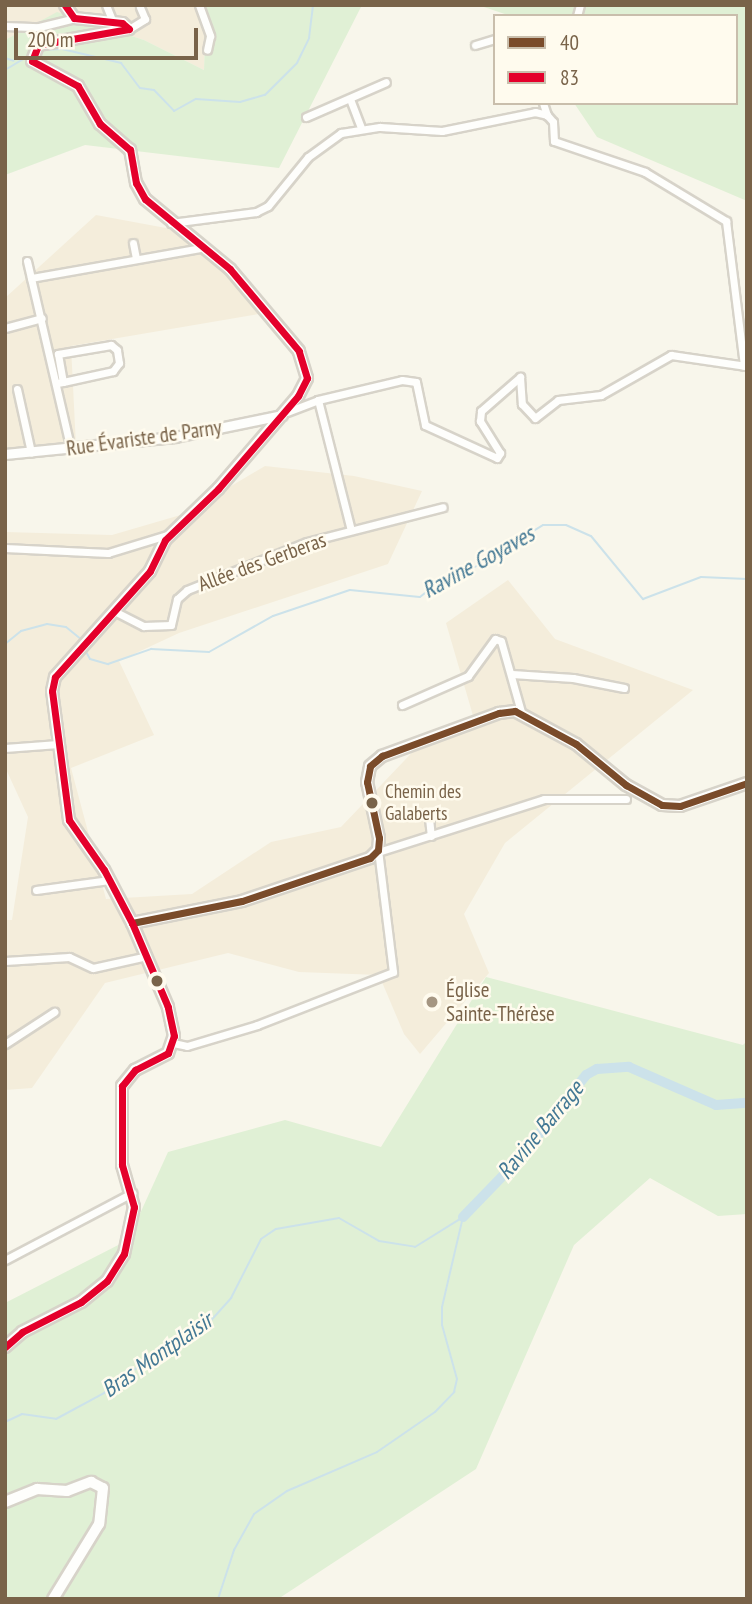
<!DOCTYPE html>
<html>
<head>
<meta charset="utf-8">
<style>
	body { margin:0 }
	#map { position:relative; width:752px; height:1604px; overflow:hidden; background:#f8f6eb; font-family:"PT Sans Narrow",sans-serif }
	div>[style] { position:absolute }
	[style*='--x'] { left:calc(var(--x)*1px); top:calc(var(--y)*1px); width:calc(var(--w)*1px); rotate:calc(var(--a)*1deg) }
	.residential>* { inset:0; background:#f4eddb }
	.green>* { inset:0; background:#e0f0d5 }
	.stream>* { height:2px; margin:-1px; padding:0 1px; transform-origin:1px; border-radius:1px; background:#cce2ea }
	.river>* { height:10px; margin:-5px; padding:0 5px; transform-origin:5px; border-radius:5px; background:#cce2ea }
	.roads { filter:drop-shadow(2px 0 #d7d3c9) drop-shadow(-2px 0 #d7d3c9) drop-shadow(0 2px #d7d3c9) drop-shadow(0 -2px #d7d3c9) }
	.minor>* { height:7px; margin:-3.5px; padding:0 3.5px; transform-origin:3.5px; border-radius:3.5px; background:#fefefc }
	.tertiary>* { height:9px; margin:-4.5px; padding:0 4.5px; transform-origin:4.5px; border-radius:4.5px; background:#fefefc }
	.secondary>* { height:10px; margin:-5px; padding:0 5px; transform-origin:5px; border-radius:5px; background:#fefefc }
	.bus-1>* { height:7px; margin:-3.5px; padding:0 3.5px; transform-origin:3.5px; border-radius:3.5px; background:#7a4b2a }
	.bus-2>* { height:7px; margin:-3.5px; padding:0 3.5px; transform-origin:3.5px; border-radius:3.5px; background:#e4002b }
	.dots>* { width:19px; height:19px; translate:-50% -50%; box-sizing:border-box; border:4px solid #fffbee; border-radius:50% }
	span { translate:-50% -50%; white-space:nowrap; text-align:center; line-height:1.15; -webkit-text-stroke:5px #fffbee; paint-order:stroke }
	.bus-label { font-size:19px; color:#796349 }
	.left { translate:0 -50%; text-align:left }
	.street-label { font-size:21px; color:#796349 }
	.poi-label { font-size:21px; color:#796349 }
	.water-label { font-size:23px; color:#437894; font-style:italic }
	.frame { position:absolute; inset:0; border:7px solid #796349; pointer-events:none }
	.legend { position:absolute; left:493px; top:14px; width:245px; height:91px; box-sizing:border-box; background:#fffbee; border:2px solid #c9beac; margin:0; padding:9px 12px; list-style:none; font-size:21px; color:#796349 }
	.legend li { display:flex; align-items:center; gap:14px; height:35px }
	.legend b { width:35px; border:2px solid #c9beac }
	.scale { position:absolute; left:14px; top:28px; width:184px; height:32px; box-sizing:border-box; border:4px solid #796349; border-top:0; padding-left:9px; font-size:21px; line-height:24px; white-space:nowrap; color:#796349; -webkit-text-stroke:5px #fffbee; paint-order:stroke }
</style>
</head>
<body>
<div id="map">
	<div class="residential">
		<div style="clip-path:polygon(5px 5px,206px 5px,204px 70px,144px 40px,58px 13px,5px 40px)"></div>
		<div style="clip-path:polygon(96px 215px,182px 231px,265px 313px,71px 346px,76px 446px,5px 454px,5px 298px)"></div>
		<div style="clip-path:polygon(265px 466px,354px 476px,422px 491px,388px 564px,179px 633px,119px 661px,154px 735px,71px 768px,106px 899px,192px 894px,271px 842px,341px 827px,424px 740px,474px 719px,446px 623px,508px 580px,555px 639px,693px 690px,505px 843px,464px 914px,489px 973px,420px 1054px,404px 1034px,379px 975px,299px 972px,228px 953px,105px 983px,32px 1088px,5px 1090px,5px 920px,12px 920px,28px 817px,5px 767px,5px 532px,112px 535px,184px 514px)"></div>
	</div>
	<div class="green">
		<div style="clip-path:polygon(206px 5px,362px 5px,279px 168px,85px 145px,5px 175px,5px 40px,57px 12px,144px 40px,204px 70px)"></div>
		<div style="clip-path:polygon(478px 5px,747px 5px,747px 201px,597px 137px,574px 103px,736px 103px,736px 16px,511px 16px)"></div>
		<div style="clip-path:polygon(486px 977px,743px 1045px,747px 1041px,747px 1214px,718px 1216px,650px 1178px,574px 1245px,476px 1469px,278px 1599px,5px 1599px,5px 1303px,128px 1240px,168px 1152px,285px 1120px,381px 1147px)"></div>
	</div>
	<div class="stream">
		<div style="--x:42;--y:50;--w:20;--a:-3"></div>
		<div style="--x:62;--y:49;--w:61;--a:13.3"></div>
		<div style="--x:121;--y:63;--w:31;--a:53"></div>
		<div style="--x:140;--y:88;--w:14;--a:8"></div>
		<div style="--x:154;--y:90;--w:29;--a:46"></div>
		<div style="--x:174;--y:111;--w:25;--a:-29"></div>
		<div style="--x:196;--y:99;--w:44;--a:3.9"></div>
		<div style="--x:240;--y:102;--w:26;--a:-16"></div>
		<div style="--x:265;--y:95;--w:45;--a:-45"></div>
		<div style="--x:297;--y:63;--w:28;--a:-64"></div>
		<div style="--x:309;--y:38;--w:33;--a:-83"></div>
		<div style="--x:5;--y:58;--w:9;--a:18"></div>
		<div style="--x:5;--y:70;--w:29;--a:-31"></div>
		<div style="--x:5;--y:644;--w:21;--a:-39"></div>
		<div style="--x:21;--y:631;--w:27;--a:-15"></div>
		<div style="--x:47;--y:624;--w:19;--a:9"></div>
		<div style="--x:66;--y:627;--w:19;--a:39"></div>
		<div style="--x:85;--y:650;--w:10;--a:61"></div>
		<div style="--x:90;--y:659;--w:19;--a:16"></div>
		<div style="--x:108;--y:664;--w:46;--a:-19.2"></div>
		<div style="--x:151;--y:649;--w:58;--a:3"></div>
		<div style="--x:209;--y:652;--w:73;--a:-29.4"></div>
		<div style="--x:273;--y:616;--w:81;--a:-18.7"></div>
		<div style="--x:350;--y:590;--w:70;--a:5.7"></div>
		<div style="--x:420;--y:597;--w:22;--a:-39"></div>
		<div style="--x:437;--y:583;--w:26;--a:-18"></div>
		<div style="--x:462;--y:575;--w:95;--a:-31.7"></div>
		<div style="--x:543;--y:525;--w:23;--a:0"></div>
		<div style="--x:566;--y:525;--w:27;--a:24"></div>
		<div style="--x:591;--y:536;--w:82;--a:50.5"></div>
		<div style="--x:643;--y:599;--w:62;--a:-20.8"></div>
		<div style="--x:701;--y:577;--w:46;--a:2.5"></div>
		<div style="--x:5;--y:1422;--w:19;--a:-25"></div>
		<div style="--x:22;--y:1414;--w:34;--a:8"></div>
		<div style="--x:56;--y:1419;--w:55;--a:-28.4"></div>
		<div style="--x:104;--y:1393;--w:72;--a:-37.7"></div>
		<div style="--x:161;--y:1349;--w:51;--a:-27.1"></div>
		<div style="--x:206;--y:1326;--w:38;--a:-48"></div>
		<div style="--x:231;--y:1298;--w:66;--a:-63"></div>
		<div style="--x:261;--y:1239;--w:18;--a:-34"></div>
		<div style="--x:276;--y:1229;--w:64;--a:-9.9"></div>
		<div style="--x:339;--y:1218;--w:46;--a:29.9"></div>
		<div style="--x:379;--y:1241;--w:36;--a:9"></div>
		<div style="--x:415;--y:1247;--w:57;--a:-32"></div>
		<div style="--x:218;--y:1599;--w:52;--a:-71.9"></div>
		<div style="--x:234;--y:1550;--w:41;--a:-60.9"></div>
		<div style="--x:254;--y:1514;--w:40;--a:-34.9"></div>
		<div style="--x:287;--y:1491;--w:98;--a:-23.4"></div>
		<div style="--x:377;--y:1452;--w:70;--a:-34.6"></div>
		<div style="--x:435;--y:1412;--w:28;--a:-46"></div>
		<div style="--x:454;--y:1392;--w:13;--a:-77"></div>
		<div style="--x:457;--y:1379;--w:56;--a:-105.5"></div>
		<div style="--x:442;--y:1325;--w:18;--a:-90"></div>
		<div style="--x:442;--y:1307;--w:92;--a:-76.9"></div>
	</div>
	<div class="river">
		<div style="--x:463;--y:1217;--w:82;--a:-46"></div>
		<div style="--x:520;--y:1158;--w:106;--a:-51.5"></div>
		<div style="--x:586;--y:1075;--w:13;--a:-29"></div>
		<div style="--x:597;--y:1069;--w:32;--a:-4"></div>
		<div style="--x:629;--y:1067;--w:95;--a:23.6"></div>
		<div style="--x:716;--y:1105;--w:31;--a:-4"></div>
	</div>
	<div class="roads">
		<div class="minor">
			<div style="--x:106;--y:5;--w:18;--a:68"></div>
			<div style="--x:199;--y:5;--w:33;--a:70"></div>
			<div style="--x:210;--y:36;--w:14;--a:102"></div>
			<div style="--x:577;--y:16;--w:11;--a:-75"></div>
			<div style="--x:5;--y:26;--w:34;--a:2"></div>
			<div style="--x:39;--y:27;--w:36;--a:-14"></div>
			<div style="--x:129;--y:29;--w:19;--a:-32"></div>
			<div style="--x:145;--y:19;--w:13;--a:-113"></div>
			<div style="--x:475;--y:45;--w:21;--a:-17"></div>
			<div style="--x:350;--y:99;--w:31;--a:69"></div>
			<div style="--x:543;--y:103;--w:13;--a:72"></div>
			<div style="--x:306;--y:117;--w:87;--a:-23.6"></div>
			<div style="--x:171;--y:223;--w:86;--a:-7.4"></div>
			<div style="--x:256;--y:212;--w:13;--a:-27"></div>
			<div style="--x:268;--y:206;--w:63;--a:-50.8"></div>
			<div style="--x:308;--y:157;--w:41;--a:-36"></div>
			<div style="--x:341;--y:133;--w:39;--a:-9"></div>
			<div style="--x:380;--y:127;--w:62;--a:3.7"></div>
			<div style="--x:442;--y:131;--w:95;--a:-11.5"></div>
			<div style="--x:535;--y:112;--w:12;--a:14"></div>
			<div style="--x:547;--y:115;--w:9;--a:49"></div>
			<div style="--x:553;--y:122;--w:19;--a:87"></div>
			<div style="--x:554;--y:141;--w:96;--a:18.8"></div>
			<div style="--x:645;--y:172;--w:95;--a:31.2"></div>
			<div style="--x:726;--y:221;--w:146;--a:82.9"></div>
			<div style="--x:133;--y:243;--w:16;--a:79"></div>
			<div style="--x:27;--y:261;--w:194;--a:76.9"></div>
			<div style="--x:31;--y:278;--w:174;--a:-10"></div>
			<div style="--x:5;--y:328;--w:38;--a:-15"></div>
			<div style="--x:57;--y:383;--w:6;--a:-9"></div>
			<div style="--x:63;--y:382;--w:51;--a:-12.4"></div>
			<div style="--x:113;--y:371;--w:10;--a:-53"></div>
			<div style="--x:119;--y:363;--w:13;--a:-99"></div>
			<div style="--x:117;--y:350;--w:8;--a:-140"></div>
			<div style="--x:111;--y:345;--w:54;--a:170.4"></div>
			<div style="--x:58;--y:354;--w:28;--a:80"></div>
			<div style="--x:17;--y:389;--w:65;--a:77.5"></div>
			<div style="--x:318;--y:400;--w:134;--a:75.8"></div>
			<div style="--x:287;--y:412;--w:33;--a:-21"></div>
			<div style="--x:318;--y:400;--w:86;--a:-13.4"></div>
			<div style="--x:402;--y:380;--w:14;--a:8"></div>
			<div style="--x:416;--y:382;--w:44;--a:78.2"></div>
			<div style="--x:425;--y:425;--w:79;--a:24.6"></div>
			<div style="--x:497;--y:458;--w:6;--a:-59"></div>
			<div style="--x:500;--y:453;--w:38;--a:-122"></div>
			<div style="--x:480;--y:421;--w:10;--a:-84"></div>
			<div style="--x:481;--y:411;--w:52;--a:-41.1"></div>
			<div style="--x:520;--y:377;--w:27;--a:86"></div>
			<div style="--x:522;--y:404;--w:19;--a:47"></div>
			<div style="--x:535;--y:418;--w:29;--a:-38"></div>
			<div style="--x:558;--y:400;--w:43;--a:-6.6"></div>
			<div style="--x:601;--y:395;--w:81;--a:-29.7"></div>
			<div style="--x:671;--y:355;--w:76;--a:8.3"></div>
			<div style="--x:5;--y:548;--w:103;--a:2.8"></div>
			<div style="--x:108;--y:553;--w:65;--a:-17"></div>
			<div style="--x:116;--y:612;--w:31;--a:27"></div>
			<div style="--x:144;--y:626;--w:27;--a:-2"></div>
			<div style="--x:171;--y:625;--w:27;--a:-77"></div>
			<div style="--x:177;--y:599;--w:13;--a:-42"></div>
			<div style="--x:187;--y:590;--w:129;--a:-21.8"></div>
			<div style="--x:307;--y:542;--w:140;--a:-14.4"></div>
			<div style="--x:512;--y:674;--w:61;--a:3.8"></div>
			<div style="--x:573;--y:678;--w:52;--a:11.1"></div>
			<div style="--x:402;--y:705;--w:72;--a:-23.7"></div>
			<div style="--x:468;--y:676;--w:46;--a:-53.9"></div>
			<div style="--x:495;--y:639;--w:6;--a:18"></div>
			<div style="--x:501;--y:641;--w:77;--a:74.2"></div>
			<div style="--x:5;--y:748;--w:53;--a:-4.3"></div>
			<div style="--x:429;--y:818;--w:18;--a:84"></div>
			<div style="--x:378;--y:852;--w:174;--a:-17.7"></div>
			<div style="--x:544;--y:799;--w:82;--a:0"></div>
			<div style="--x:36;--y:890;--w:74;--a:-7.8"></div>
			<div style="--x:5;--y:961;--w:64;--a:-3.6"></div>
			<div style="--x:69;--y:957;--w:26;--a:25"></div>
			<div style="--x:93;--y:968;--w:55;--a:-12.5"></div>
			<div style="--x:173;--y:1043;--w:14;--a:12"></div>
			<div style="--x:187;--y:1046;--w:73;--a:-16.7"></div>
			<div style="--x:257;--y:1025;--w:146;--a:-21.3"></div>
			<div style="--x:393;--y:972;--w:123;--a:-97"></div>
			<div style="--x:5;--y:1044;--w:59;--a:-33.1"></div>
			<div style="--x:5;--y:1260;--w:144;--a:-27.8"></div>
		</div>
		<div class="tertiary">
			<div style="--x:5;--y:454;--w:171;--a:-5.7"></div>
			<div style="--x:175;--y:437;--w:109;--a:-11.6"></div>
		</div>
		<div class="secondary">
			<div style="--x:132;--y:923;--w:112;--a:-11.3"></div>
			<div style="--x:242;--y:901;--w:135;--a:-18.6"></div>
			<div style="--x:370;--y:858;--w:11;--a:-45"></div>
			<div style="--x:378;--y:850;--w:12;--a:-85"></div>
			<div style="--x:379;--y:838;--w:57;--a:-102.1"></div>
			<div style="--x:367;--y:782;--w:16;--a:-79"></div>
			<div style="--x:370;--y:766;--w:16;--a:-40"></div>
			<div style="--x:382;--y:756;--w:125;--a:-20.2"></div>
			<div style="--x:499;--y:713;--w:16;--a:-7"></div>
			<div style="--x:515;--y:711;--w:69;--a:28.4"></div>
			<div style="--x:576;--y:744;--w:65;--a:39.4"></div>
			<div style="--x:626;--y:785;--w:41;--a:29.1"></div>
			<div style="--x:662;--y:805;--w:18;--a:3"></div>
			<div style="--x:680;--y:806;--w:71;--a:-18.9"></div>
			<div style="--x:5;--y:1347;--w:23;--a:-41"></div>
			<div style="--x:22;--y:1332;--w:66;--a:-27"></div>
			<div style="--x:81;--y:1302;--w:33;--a:-39"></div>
			<div style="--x:107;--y:1281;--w:32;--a:-58"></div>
			<div style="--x:124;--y:1254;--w:48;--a:-78"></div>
			<div style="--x:134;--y:1207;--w:44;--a:-105.9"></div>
			<div style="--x:122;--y:1165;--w:79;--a:-90"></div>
			<div style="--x:122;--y:1086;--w:21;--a:-51"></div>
			<div style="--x:135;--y:1070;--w:37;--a:-27"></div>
			<div style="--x:168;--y:1053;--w:18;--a:-71"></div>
			<div style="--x:174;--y:1036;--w:30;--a:-102"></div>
			<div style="--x:168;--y:1007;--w:91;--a:-113.2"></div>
			<div style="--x:132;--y:923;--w:60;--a:-117.8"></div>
			<div style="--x:104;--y:870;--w:61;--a:-125"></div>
			<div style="--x:69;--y:820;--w:130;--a:-97.5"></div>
			<div style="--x:52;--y:691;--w:14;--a:-78"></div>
			<div style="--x:55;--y:677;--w:142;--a:-48.1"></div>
			<div style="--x:150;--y:571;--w:34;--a:-64"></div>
			<div style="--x:165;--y:540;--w:74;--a:-43.9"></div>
			<div style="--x:218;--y:489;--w:123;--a:-49.3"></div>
			<div style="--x:298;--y:396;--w:20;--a:-63"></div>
			<div style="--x:307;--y:378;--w:28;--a:-107"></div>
			<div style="--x:299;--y:351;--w:107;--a:-130.1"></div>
			<div style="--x:230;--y:269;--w:110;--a:-140.5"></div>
			<div style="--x:145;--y:199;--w:18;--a:-119"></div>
			<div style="--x:136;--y:183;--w:34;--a:-100"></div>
			<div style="--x:130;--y:150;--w:40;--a:-139"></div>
			<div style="--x:100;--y:124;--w:44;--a:-120.1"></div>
			<div style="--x:78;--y:86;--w:52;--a:-151.5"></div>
			<div style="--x:32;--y:61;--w:17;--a:-69"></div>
			<div style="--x:38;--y:45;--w:92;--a:-10"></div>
			<div style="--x:129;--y:29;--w:9;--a:-139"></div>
			<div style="--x:122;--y:23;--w:48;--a:-174.1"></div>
			<div style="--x:74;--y:18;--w:16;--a:-125"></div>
			<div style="--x:5;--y:1502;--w:35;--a:-22"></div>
			<div style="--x:37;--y:1489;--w:30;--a:4"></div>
			<div style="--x:67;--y:1491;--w:26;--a:-21"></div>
			<div style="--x:91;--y:1482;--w:13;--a:27"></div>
			<div style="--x:103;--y:1488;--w:36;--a:96"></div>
			<div style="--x:99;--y:1524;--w:88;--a:121.5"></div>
		</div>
	</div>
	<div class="bus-1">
		<div style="--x:132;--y:923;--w:112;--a:-11.3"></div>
		<div style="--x:242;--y:901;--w:135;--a:-18.6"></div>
		<div style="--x:370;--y:858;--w:11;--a:-45"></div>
		<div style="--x:378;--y:850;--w:12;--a:-85"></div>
		<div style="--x:379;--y:838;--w:57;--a:-102.1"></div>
		<div style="--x:367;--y:782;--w:16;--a:-79"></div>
		<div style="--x:370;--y:766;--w:16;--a:-40"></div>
		<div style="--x:382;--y:756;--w:125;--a:-20.2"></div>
		<div style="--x:499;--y:713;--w:16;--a:-7"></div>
		<div style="--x:515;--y:711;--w:69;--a:28.4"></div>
		<div style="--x:576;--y:744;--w:65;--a:39.4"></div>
		<div style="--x:626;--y:785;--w:41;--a:29.1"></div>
		<div style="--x:662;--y:805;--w:18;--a:3"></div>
		<div style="--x:680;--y:806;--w:71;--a:-18.9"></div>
	</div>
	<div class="bus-2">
		<div style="--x:5;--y:1347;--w:23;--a:-41"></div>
		<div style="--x:22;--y:1332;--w:66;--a:-27"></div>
		<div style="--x:81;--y:1302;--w:33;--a:-39"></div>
		<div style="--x:107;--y:1281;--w:32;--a:-58"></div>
		<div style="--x:124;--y:1254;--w:48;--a:-78"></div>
		<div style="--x:134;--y:1207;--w:44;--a:-105.9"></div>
		<div style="--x:122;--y:1165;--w:79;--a:-90"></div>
		<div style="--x:122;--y:1086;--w:21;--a:-51"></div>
		<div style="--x:135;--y:1070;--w:37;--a:-27"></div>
		<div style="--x:168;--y:1053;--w:18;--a:-71"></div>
		<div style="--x:174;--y:1036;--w:30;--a:-102"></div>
		<div style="--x:168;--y:1007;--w:91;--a:-113.2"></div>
		<div style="--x:132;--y:923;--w:60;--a:-117.8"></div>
		<div style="--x:104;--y:870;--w:61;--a:-125"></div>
		<div style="--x:69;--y:820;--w:130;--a:-97.5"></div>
		<div style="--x:52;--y:691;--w:14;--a:-78"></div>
		<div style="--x:55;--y:677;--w:142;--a:-48.1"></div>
		<div style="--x:150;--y:571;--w:34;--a:-64"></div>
		<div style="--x:165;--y:540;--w:74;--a:-43.9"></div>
		<div style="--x:218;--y:489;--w:123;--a:-49.3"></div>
		<div style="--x:298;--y:396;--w:20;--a:-63"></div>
		<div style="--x:307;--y:378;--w:28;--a:-107"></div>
		<div style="--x:299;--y:351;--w:107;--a:-130.1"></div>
		<div style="--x:230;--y:269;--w:110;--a:-140.5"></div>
		<div style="--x:145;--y:199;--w:18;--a:-119"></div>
		<div style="--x:136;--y:183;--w:34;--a:-100"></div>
		<div style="--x:130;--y:150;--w:40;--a:-139"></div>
		<div style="--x:100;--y:124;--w:44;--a:-120.1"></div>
		<div style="--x:78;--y:86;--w:52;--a:-151.5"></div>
		<div style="--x:32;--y:61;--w:17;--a:-69"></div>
		<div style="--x:38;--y:45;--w:92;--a:-10"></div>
		<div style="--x:129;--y:29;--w:9;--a:-139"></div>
		<div style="--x:122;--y:23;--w:48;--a:-174.1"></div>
		<div style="--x:74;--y:18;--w:16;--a:-125"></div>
	</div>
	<div class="dots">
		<div style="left:372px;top:803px;background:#796349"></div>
		<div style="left:157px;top:981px;background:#796349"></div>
		<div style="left:432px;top:1002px;background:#a59682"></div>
	</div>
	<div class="bus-label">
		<span class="left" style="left:385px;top:803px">Chemin des<br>Galaberts</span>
	</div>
	<div class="street-label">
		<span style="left:144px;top:438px;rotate:-8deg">Rue Évariste de Parny</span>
		<span style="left:262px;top:562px;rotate:-20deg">Allée des Gerberas</span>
	</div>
	<div class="poi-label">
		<span class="left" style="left:446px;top:1002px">Église<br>Sainte-Thérèse</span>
	</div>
	<div class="water-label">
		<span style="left:478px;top:562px;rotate:-29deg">Ravine Goyaves</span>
		<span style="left:540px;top:1130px;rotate:-50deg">Ravine Barrage</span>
		<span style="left:157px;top:1355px;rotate:-35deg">Bras Montplaisir</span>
	</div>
	<div class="frame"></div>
	<ul class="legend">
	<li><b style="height:9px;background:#7a4b2a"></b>40</li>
	<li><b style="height:9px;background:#e4002b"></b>83</li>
	</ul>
	<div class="scale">200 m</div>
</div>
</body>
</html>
